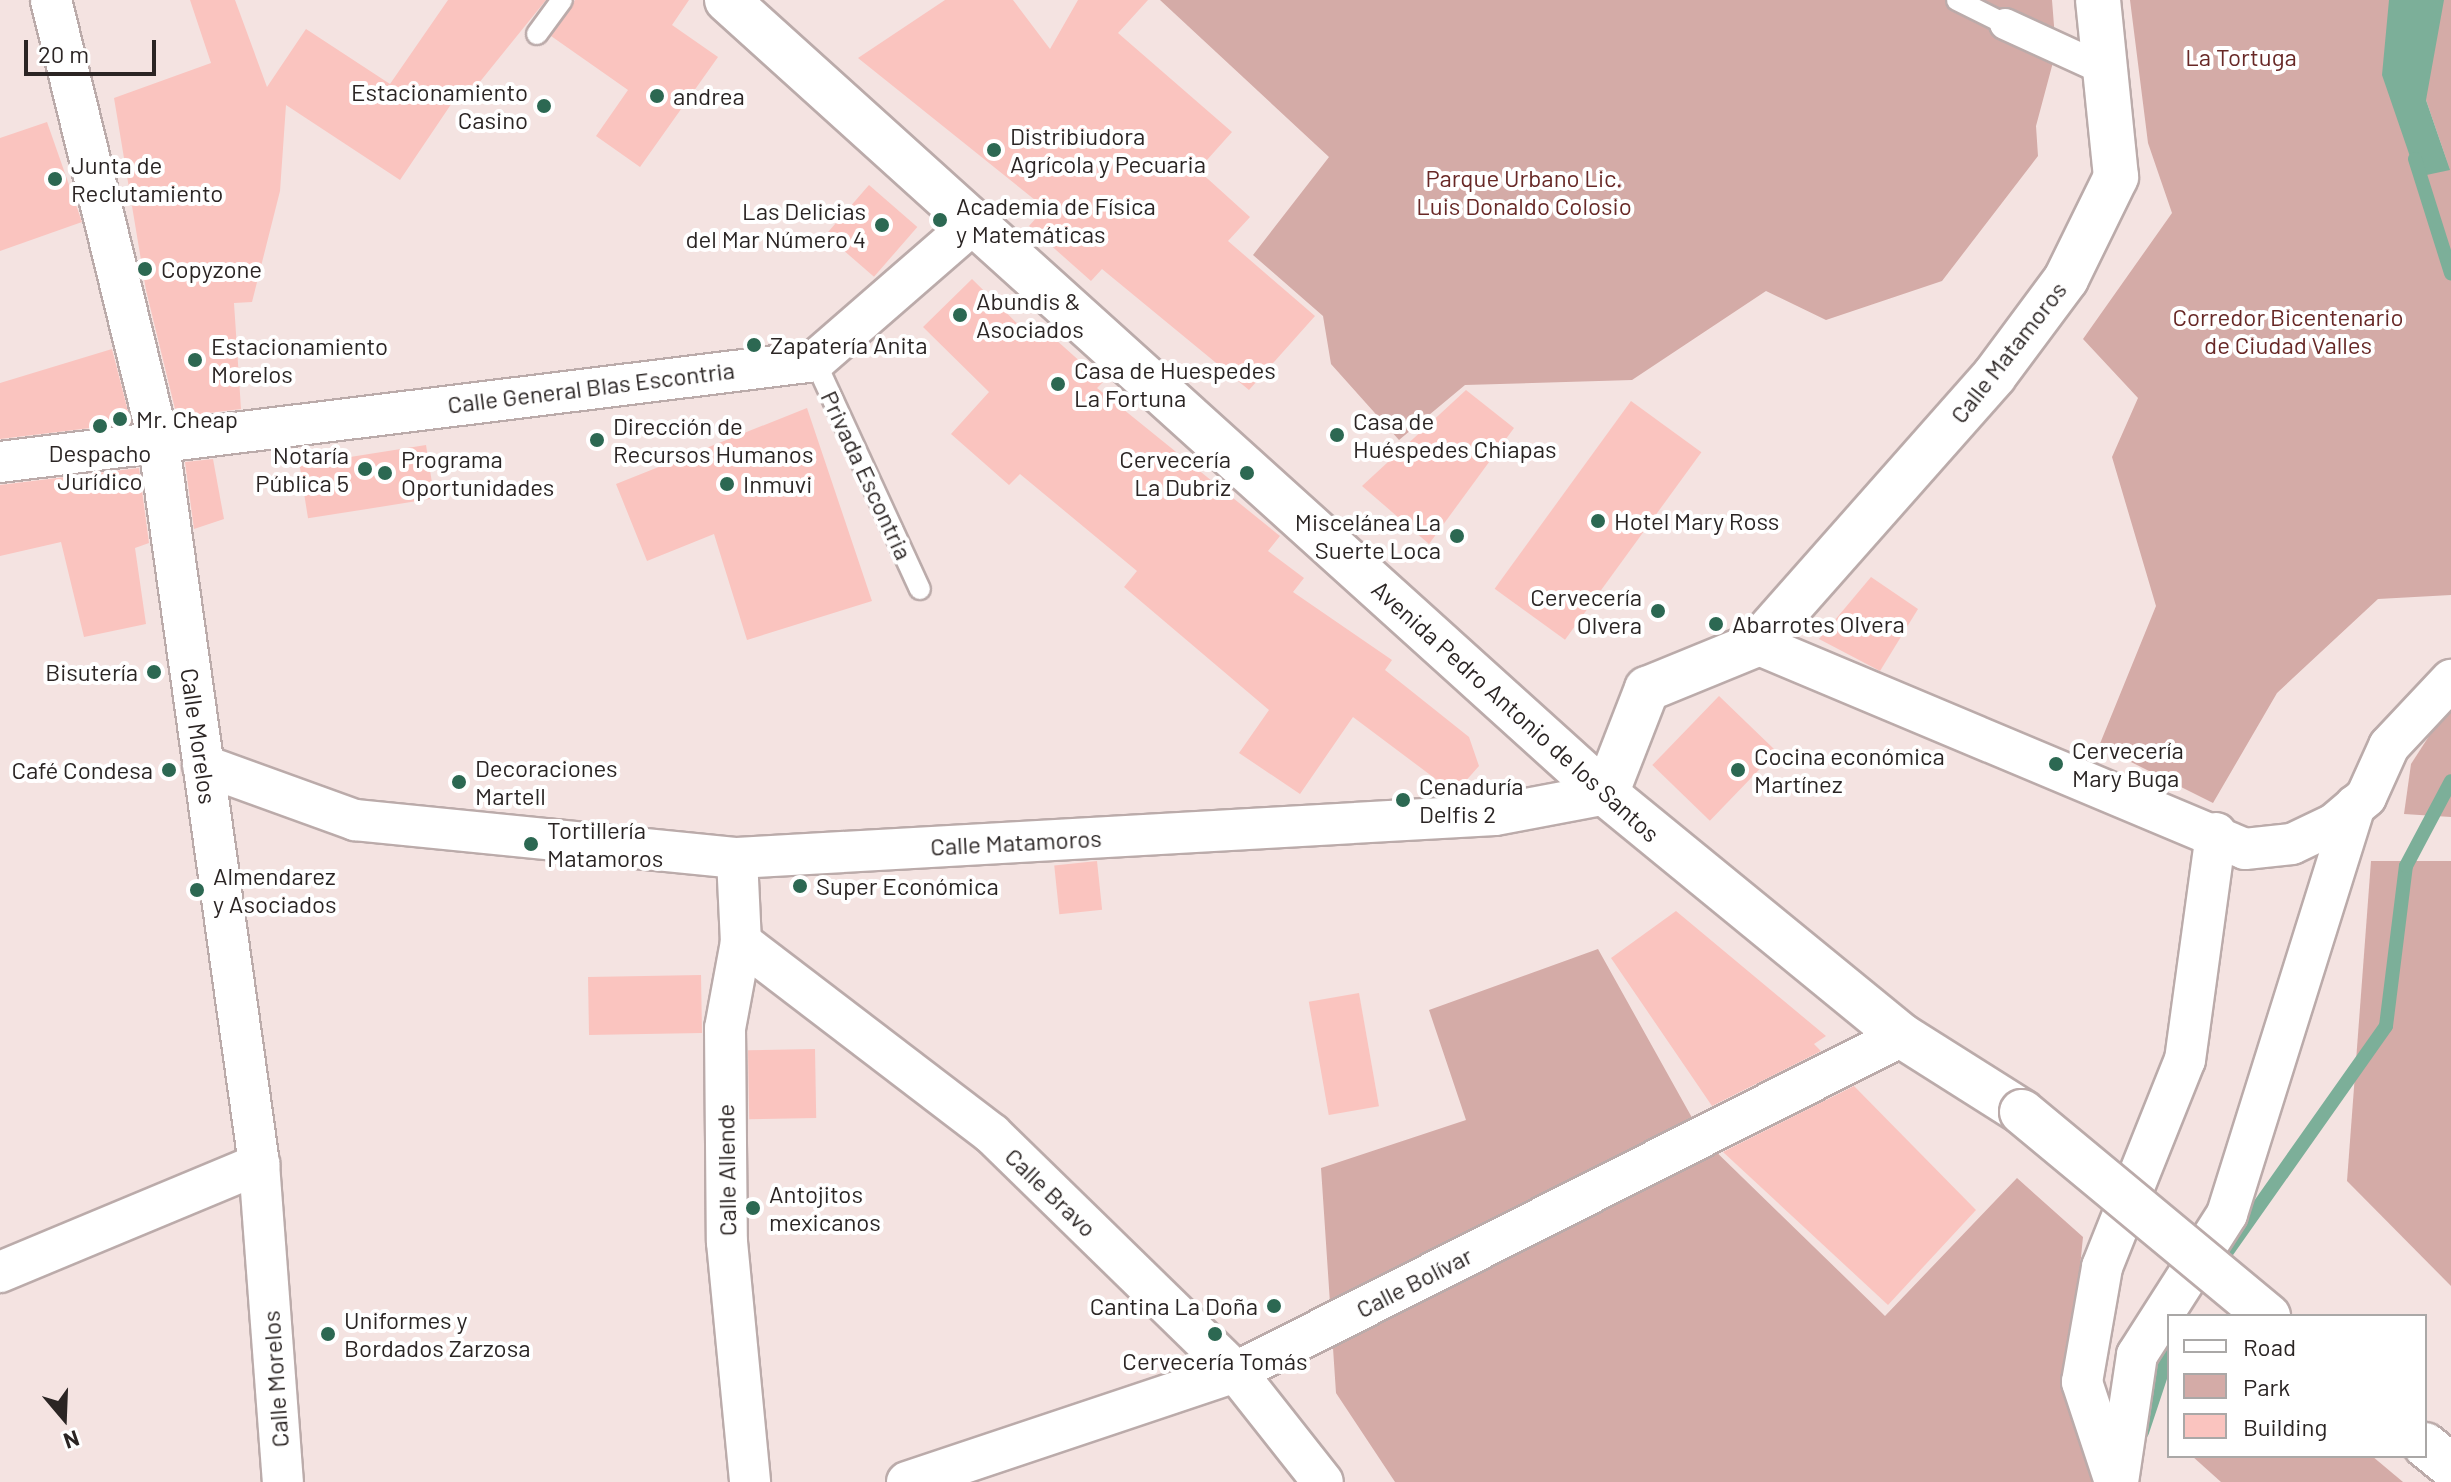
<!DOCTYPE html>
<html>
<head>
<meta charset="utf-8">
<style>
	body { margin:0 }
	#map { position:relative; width:2451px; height:1482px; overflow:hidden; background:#f4e3e1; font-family:Barlow,sans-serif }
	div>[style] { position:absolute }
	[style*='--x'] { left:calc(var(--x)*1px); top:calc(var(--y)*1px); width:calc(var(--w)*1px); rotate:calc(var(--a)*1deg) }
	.green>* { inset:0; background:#d4aba7 }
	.water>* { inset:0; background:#7caf99 }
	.stream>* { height:14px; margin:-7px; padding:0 7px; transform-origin:7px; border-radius:7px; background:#7caf99 }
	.building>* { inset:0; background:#fac4bf; transform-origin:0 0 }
	.roads { filter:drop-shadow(2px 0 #bbabaa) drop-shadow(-2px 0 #bbabaa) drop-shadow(0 2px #bbabaa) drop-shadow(0 -2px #bbabaa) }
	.service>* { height:20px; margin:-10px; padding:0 10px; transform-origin:10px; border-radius:10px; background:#fff }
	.pedestrian>* { height:30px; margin:-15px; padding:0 15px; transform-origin:15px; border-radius:15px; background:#fff }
	.minor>* { height:40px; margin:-20px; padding:0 20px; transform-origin:20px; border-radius:20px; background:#fff }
	.tertiary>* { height:44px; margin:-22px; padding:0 22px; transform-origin:22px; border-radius:22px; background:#fff }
	.bridges { filter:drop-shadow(2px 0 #bbabaa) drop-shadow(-2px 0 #bbabaa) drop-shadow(0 2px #bbabaa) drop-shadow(0 -2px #bbabaa) }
	.tertiary-bridge>* { height:44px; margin:-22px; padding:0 22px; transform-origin:22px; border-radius:22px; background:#fff }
	.dots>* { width:22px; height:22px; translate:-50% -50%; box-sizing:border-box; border:4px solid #fff; border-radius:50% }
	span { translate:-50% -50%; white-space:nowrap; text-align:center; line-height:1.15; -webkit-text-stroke:8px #fff; paint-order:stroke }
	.park-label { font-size:24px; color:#682826 }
	.poi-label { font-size:24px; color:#2b2524 }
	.right { translate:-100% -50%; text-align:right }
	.left { translate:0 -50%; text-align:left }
	.street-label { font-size:24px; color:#2b2524 }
	.legend { position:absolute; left:2167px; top:1314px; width:260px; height:144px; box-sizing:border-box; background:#fff; border:2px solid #aaa8a7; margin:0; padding:10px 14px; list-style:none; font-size:24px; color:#2b2524 }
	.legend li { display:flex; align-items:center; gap:16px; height:40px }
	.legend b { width:40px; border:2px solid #aaa8a7 }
	.north { position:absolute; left:24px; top:1378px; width:80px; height:80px; -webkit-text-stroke:6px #fff; paint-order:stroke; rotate:161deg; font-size:22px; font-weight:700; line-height:32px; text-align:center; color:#2b2524 }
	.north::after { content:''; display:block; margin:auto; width:28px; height:36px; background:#2b2524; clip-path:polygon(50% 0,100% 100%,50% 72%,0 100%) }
	.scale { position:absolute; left:24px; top:40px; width:132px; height:36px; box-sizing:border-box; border:4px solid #2b2524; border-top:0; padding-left:10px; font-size:24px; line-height:28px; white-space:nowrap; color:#2b2524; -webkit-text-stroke:6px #fff; paint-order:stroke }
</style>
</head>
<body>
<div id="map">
	<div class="green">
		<div style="clip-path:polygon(1160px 0,2052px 0,2056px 51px,2036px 126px,2038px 156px,1942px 281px,1826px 320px,1766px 291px,1632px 380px,1465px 385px,1399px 440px,1331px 364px,1323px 316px,1253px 255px,1329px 157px)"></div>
		<div style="clip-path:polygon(2130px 0,2389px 0,2450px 170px,2426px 100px,2426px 0,2451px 0,2451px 595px,2378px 599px,2277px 693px,2213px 803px,2099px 746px,2156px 606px,2112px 457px,2138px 398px,2083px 339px,2172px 213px,2148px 143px)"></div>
		<div style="clip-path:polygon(2451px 702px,2451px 817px,2404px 814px,2411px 764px)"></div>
		<div style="clip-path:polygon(2371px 861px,2451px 861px,2451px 1286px,2347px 1181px)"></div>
		<div style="clip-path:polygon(1598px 949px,1705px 1141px,1885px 1316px,2017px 1178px,2083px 1237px,2070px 1368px,2100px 1482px,1395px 1482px,1336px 1393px,1321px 1168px,1466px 1120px,1429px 1010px)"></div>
		<div style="clip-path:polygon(2192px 1456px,2372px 1456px,2403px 1482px,2221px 1482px)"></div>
	</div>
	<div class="water">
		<div style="clip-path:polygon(2389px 0,2444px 0,2426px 100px,2450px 170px,2417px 177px,2382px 75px)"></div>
	</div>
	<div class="stream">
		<div style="--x:2415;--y:159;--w:120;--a:72.5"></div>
		<div style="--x:2216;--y:1267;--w:295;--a:-54.8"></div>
		<div style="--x:2386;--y:1026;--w:161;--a:-82.9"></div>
		<div style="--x:2406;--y:866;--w:96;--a:-62.1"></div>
		<div style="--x:2142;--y:1432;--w:85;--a:-71.6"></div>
	</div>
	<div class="building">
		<div style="clip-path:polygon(190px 0,235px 0,267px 87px,306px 29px,390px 84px,448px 0,546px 0,466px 99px,458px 94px,400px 180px,286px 105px,280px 191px,252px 302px,234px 303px,241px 409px,177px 417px,146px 290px,114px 98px,211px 63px)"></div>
		<div style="clip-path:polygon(575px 0,689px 0,672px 25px,718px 57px,640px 167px,596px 136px,628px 90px,551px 36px)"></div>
		<div style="clip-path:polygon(945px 0,1013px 0,1050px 49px,1078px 0,1148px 0,1118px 33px,1232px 132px,1198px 170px,1250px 217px,1228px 241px,1315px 316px,1249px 390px,1102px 269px,1091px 281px,1029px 226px,1045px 208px,858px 58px)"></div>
		<div style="clip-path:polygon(47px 122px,82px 222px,0 251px,0 138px)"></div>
		<div style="left:869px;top:185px;width:64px;height:66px;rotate:41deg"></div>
		<div style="clip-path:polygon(972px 279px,1035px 341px,1045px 330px,1103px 382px,1097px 388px,1280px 536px,1268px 551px,1304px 578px,1293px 592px,1392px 660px,1385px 670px,1469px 737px,1479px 766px,1463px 784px,1441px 783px,1353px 717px,1300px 794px,1239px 753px,1269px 710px,1124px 587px,1137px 571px,1020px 474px,1009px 485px,951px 434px,989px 392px,923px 327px)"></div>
		<div style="clip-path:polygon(112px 349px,131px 423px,0 439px,0 383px)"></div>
		<div style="clip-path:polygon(1466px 390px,1514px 428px,1429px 544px,1362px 486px)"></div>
		<div style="left:1631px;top:401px;width:87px;height:232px;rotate:36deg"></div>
		<div style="clip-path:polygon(807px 408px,872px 601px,747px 640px,714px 534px,647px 561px,616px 484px)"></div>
		<div style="left:426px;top:445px;width:54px;height:128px;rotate:81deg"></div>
		<div style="clip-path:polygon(213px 459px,224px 519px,194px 529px,185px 462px)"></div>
		<div style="clip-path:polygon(139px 468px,149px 543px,135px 548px,146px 624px,84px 637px,61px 542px,0 556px,0 485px)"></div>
		<div style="clip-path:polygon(1871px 577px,1918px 609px,1880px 671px,1819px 639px)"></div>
		<div style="left:1719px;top:696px;width:80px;height:96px;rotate:44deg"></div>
		<div style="left:1097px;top:861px;width:49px;height:43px;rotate:84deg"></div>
		<div style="clip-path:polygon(1676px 911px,1826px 1036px,1814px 1044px,1821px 1051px,1712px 1106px,1611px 958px)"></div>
		<div style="left:701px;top:975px;width:58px;height:113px;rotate:89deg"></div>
		<div style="left:1359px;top:993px;width:115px;height:51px;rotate:80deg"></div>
		<div style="left:815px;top:1049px;width:69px;height:67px;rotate:89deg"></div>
		<div style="clip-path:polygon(1854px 1086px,1976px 1210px,1888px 1305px,1723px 1152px)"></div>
	</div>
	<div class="roads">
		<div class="service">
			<div style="--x:1957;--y:0;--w:54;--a:26.6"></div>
			<div style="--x:537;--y:34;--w:42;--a:-53.7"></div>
			<div style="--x:815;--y:361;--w:251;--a:65.3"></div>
		</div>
		<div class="pedestrian">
			<div style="--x:2005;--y:24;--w:106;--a:24.6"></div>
		</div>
		<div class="minor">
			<div style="--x:51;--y:0;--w:451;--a:76.3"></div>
			<div style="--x:158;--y:438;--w:733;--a:82.08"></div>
			<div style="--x:259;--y:1164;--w:319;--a:85.7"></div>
			<div style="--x:0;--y:462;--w:821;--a:-7.06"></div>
			<div style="--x:815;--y:361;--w:211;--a:-41"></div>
			<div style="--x:1757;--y:644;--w:529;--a:22.79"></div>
			<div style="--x:2245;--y:849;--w:47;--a:-6.1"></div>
			<div style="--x:2292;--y:844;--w:47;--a:-25.5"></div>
			<div style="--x:2334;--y:824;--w:42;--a:-40.2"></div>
			<div style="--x:2366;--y:797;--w:56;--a:-65.7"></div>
			<div style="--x:2389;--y:746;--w:91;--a:-46.8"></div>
			<div style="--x:203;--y:765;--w:162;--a:19.9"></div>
			<div style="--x:355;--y:820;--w:384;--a:5.7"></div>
			<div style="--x:737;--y:858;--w:759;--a:-3.25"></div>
			<div style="--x:1495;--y:815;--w:113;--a:-10.7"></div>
			<div style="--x:737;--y:858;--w:84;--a:87.3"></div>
			<div style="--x:741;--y:942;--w:87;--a:100.5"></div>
			<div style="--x:725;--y:1028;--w:214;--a:89.5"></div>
			<div style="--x:727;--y:1242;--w:241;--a:84.5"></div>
			<div style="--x:741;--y:942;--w:316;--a:37.4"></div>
			<div style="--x:992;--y:1134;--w:341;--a:44.3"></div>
			<div style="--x:1236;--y:1372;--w:140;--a:51.7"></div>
			<div style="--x:0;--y:1272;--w:281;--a:-22.6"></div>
			<div style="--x:2113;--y:1476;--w:99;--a:-108.3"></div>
			<div style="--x:2082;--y:1382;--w:117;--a:-80.1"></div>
			<div style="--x:2102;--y:1267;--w:223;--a:-68.2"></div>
			<div style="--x:2185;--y:1060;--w:229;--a:-82.2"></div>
			<div style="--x:907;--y:1482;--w:347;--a:-18.5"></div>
			<div style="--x:1236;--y:1372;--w:746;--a:-26.77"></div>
			<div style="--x:2118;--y:1482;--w:128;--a:-81.5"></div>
			<div style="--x:2137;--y:1355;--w:167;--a:-57.4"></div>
			<div style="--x:2227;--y:1214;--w:428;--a:-72.6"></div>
		</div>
		<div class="tertiary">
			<div style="--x:727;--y:0;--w:1185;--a:42.09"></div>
			<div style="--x:1606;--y:794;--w:382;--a:39.3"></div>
			<div style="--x:1902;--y:1036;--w:142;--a:32.3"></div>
			<div style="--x:1606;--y:794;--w:113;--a:-68.7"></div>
			<div style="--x:1647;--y:689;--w:119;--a:-22.2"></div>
			<div style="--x:1757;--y:644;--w:358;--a:-48.5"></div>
			<div style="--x:1994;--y:376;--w:121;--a:-53.4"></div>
			<div style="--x:2066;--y:279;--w:114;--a:-63.9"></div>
			<div style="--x:2116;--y:177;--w:178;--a:-95.8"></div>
			<div style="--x:2425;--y:1445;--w:33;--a:39"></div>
		</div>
	</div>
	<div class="bridges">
		<div class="tertiary-bridge">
			<div style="--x:2022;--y:1112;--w:320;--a:39.7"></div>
		</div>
	</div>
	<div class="dots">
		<div style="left:657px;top:96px;background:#2c6852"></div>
		<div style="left:544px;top:106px;background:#2c6852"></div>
		<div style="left:994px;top:150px;background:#2c6852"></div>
		<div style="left:55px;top:179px;background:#2c6852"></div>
		<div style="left:940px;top:220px;background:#2c6852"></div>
		<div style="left:882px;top:225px;background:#2c6852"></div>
		<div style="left:145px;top:269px;background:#2c6852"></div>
		<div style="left:960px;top:315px;background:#2c6852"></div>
		<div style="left:754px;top:345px;background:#2c6852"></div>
		<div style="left:195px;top:360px;background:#2c6852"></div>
		<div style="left:1058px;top:384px;background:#2c6852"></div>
		<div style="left:120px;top:419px;background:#2c6852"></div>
		<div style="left:100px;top:426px;background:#2c6852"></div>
		<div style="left:1337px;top:435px;background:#2c6852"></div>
		<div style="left:597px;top:440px;background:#2c6852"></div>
		<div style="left:365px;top:469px;background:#2c6852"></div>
		<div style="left:385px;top:473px;background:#2c6852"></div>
		<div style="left:1247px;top:473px;background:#2c6852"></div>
		<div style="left:727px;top:484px;background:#2c6852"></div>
		<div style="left:1598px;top:521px;background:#2c6852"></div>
		<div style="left:1457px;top:536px;background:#2c6852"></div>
		<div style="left:1658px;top:611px;background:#2c6852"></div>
		<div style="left:1716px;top:624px;background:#2c6852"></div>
		<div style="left:154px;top:672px;background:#2c6852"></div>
		<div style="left:2056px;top:764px;background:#2c6852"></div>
		<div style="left:169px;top:770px;background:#2c6852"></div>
		<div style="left:1738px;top:770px;background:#2c6852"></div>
		<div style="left:459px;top:782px;background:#2c6852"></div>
		<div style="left:1403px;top:800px;background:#2c6852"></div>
		<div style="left:531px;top:844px;background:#2c6852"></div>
		<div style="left:800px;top:886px;background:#2c6852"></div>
		<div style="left:197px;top:890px;background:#2c6852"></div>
		<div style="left:753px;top:1208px;background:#2c6852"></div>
		<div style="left:1274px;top:1306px;background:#2c6852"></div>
		<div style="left:328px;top:1334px;background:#2c6852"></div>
		<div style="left:1215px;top:1334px;background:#2c6852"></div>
	</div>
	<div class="park-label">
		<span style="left:2241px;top:57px">La Tortuga</span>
		<span style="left:1524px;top:192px">Parque Urbano Lic.<br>Luis Donaldo Colosio</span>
		<span style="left:2288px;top:331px">Corredor Bicentenario<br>de Ciudad Valles</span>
	</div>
	<div class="poi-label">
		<span class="right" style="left:528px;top:106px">Estacionamiento<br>Casino</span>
		<span class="left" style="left:673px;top:96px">andrea</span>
		<span class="left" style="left:1010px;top:150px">Distribiudora<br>Agrícola y Pecuaria</span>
		<span class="left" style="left:71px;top:179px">Junta de<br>Reclutamiento</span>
		<span class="left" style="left:956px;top:220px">Academia de Física<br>y Matemáticas</span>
		<span class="right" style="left:866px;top:225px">Las Delicias<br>del Mar Número 4</span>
		<span class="left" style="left:161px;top:269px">Copyzone</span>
		<span class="left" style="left:976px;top:315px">Abundis &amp;<br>Asociados</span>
		<span class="left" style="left:770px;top:345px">Zapatería Anita</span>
		<span class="left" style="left:211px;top:360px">Estacionamiento<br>Morelos</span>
		<span class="left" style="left:1074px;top:384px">Casa de Huespedes<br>La Fortuna</span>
		<span class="left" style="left:136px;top:419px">Mr. Cheap</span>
		<span class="left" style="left:1353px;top:435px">Casa de<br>Huéspedes Chiapas</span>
		<span class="left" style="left:613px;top:440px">Dirección de<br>Recursos Humanos</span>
		<span style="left:100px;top:467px">Despacho<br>Jurídico</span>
		<span class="right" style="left:349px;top:469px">Notaría<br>Pública 5</span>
		<span class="left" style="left:401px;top:473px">Programa<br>Oportunidades</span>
		<span class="right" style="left:1231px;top:473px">Cervecería<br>La Dubriz</span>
		<span class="left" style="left:743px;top:484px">Inmuvi</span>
		<span class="left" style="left:1614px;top:521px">Hotel Mary Ross</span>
		<span class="right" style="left:1441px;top:536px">Miscelánea La<br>Suerte Loca</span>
		<span class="right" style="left:1642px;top:611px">Cervecería<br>Olvera</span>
		<span class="left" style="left:1732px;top:624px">Abarrotes Olvera</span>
		<span class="right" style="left:138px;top:672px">Bisutería</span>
		<span class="left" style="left:2072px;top:764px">Cervecería<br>Mary Buga</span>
		<span class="left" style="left:1754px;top:770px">Cocina económica<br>Martínez</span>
		<span class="left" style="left:475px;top:782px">Decoraciones<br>Martell</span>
		<span class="right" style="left:153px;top:770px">Café Condesa</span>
		<span class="left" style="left:1419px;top:800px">Cenaduría<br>Delfis 2</span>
		<span class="left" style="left:547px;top:844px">Tortillería<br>Matamoros</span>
		<span class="left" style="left:213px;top:890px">Almendarez<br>y Asociados</span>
		<span class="left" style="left:816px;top:886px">Super Económica</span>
		<span class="left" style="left:769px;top:1208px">Antojitos<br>mexicanos</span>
		<span class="right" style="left:1258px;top:1306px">Cantina La Doña</span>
		<span class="left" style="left:344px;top:1334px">Uniformes y<br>Bordados Zarzosa</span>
		<span style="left:1215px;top:1361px">Cervecería Tomás</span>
	</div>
	<div class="street-label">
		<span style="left:2008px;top:352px;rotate:-52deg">Calle Matamoros</span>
		<span style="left:591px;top:387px;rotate:-7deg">Calle General Blas Escontria</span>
		<span style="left:867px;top:475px;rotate:65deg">Privada Escontria</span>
		<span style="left:1516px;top:711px;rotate:42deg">Avenida Pedro Antonio de los Santos</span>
		<span style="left:199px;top:736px;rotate:82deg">Calle Morelos</span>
		<span style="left:1016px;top:842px;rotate:-3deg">Calle Matamoros</span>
		<span style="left:726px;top:1170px;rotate:-91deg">Calle Allende</span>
		<span style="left:1051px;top:1192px;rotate:44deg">Calle Bravo</span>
		<span style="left:1414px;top:1282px;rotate:-27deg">Calle Bolívar</span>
		<span style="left:275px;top:1379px;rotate:-94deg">Calle Morelos</span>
	</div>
	<ul class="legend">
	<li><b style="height:10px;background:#fff"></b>Road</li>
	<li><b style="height:22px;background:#d4aba7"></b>Park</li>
	<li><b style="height:22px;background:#fac4bf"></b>Building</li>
	</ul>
	<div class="north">N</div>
	<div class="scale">20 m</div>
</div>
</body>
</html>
